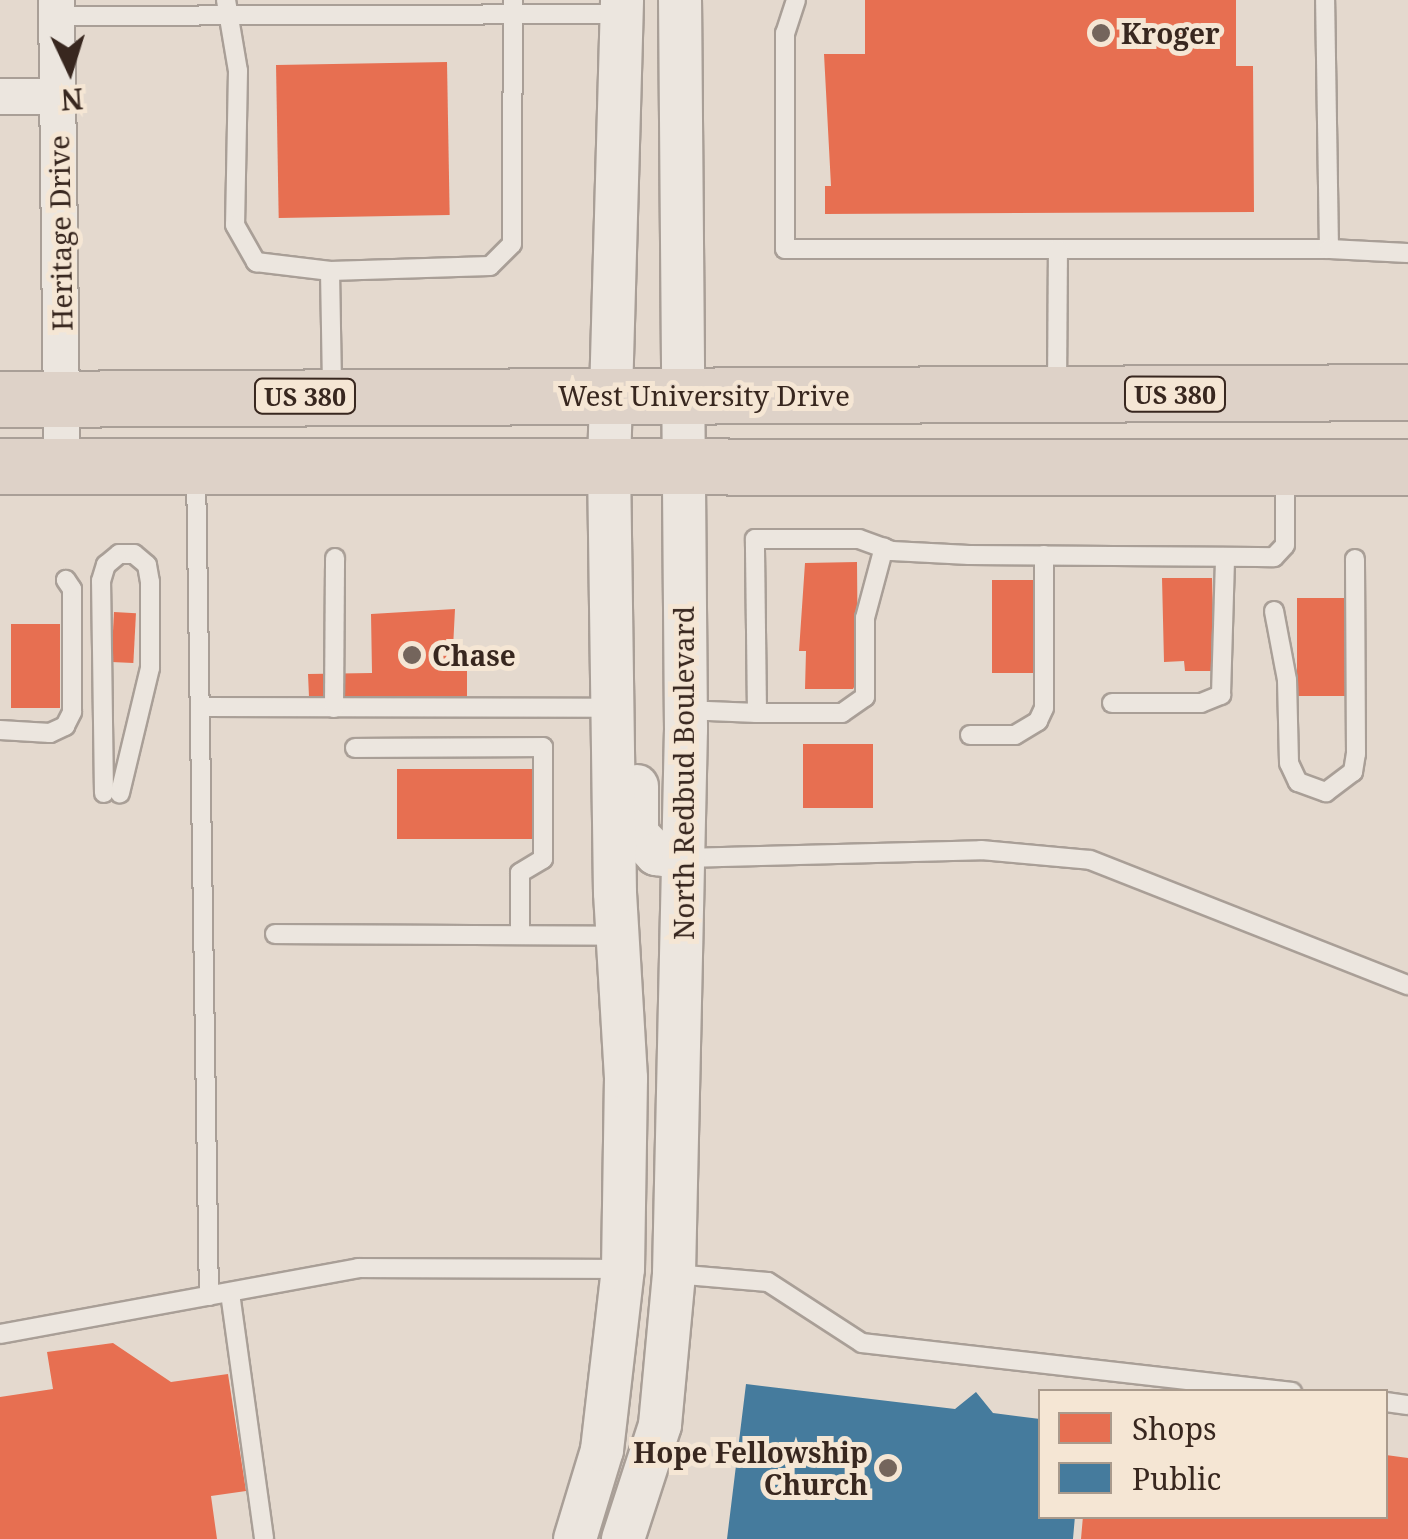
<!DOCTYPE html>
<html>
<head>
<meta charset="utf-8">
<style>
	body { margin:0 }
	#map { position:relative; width:1408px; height:1539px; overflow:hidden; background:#e4d9ce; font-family:"Noto Serif",serif }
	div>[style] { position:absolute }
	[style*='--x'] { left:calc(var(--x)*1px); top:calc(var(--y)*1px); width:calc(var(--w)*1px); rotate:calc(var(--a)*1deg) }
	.shops>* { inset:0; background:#e76f51; transform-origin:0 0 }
	.public>* { inset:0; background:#457b9d }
	.roads { filter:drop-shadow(2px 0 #a99f97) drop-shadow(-2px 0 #a99f97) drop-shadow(0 2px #a99f97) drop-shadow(0 -2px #a99f97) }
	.service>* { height:18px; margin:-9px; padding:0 9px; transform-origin:9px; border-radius:9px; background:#ece6df }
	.minor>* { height:35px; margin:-17.5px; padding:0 17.5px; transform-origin:17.5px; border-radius:17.5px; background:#ece6df }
	.tertiary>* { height:42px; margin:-21px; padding:0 21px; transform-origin:21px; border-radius:21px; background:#ece6df }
	.trunk>* { height:55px; margin:-27.5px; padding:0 27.5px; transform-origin:27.5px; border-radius:27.5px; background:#ded2c8 }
	.dots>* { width:28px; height:28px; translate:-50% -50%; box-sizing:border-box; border:5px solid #f5e6d4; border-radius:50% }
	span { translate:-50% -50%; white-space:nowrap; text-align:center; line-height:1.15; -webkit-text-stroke:10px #f5e6d4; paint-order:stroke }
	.shield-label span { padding:2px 8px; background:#f5e6d4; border:2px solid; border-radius:8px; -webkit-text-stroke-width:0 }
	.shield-label { font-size:25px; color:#38271f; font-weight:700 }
	.poi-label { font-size:28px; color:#38271f; font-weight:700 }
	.left { translate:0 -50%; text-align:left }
	.right { translate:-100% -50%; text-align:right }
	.street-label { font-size:28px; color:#38271f }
	.legend { position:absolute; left:1038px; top:1389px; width:350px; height:130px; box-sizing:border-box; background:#f5e6d4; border:2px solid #a99a8c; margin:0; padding:12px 18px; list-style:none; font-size:30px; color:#38271f }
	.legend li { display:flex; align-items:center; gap:20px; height:50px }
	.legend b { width:50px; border:2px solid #a99a8c }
	.north { position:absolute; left:20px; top:20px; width:100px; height:100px; -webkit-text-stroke:8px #f5e6d4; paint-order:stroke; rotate:176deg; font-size:28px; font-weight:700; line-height:40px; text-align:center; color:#38271f }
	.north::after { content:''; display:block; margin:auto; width:35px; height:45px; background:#38271f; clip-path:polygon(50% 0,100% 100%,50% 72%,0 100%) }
</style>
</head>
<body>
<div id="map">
	<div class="shops">
		<div style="clip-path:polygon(865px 0,1236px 0,1236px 66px,1253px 66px,1254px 212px,825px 214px,825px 186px,831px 186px,824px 54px,865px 54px)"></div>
		<div style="left:447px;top:62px;width:153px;height:171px;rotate:89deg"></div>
		<div style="clip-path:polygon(857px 562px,858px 680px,853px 689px,805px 689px,806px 651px,799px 651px,805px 563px)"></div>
		<div style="clip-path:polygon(1162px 578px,1212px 578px,1213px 614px,1219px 613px,1213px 671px,1185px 671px,1184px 661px,1164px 662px)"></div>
		<div style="left:992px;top:580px;width:42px;height:93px"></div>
		<div style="left:1297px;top:598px;width:48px;height:98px"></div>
		<div style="clip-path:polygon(455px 609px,452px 668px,467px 667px,467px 700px,309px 697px,308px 674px,372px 673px,371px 614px)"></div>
		<div style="left:114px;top:612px;width:22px;height:50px;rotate:3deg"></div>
		<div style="left:11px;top:624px;width:49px;height:84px"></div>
		<div style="left:873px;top:744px;width:64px;height:70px;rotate:90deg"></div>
		<div style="left:533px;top:769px;width:70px;height:136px;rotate:90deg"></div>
		<div style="clip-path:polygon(113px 1343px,171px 1382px,228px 1374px,246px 1491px,211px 1496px,217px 1539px,0 1539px,0 1397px,53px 1389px,47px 1352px)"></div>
		<div style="clip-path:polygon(1386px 1455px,1408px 1458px,1408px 1539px,1081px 1539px,1083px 1516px,1386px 1516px)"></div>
	</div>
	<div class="public">
		<div style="clip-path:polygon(746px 1384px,955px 1409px,976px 1392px,993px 1413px,1040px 1419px,1040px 1516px,1075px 1516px,1073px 1539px,727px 1539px)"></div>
	</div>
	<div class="roads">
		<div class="service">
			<div style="--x:226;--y:0;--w:72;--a:80.4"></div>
			<div style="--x:238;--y:71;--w:154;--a:91.1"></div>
			<div style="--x:235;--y:225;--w:43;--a:60.4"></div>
			<div style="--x:256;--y:262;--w:75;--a:6.9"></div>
			<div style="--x:330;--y:271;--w:119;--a:89"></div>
			<div style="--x:796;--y:0;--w:35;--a:108"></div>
			<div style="--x:785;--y:33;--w:216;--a:90"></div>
			<div style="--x:785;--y:249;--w:544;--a:0"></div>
			<div style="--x:1329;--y:249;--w:249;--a:-90.9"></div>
			<div style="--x:57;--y:16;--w:563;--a:-0.2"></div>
			<div style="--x:1329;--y:249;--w:79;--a:2.9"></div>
			<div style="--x:330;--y:271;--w:160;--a:-1.8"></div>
			<div style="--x:490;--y:266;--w:31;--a:-45"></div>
			<div style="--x:512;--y:244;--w:244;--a:-89.8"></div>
			<div style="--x:1057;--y:389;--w:140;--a:-89.6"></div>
			<div style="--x:196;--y:472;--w:824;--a:89.1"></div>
			<div style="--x:1274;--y:611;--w:70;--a:79.3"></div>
			<div style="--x:1287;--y:680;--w:83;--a:88.6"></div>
			<div style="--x:1289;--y:763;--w:21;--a:65"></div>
			<div style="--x:1298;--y:782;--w:30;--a:20"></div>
			<div style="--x:1326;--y:792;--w:34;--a:-37"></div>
			<div style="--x:1353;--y:772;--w:18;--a:-81"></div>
			<div style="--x:1356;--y:754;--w:195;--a:-90.3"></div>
			<div style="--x:1112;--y:703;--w:89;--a:0"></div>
			<div style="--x:1201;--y:703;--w:22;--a:-22"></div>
			<div style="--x:1221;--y:695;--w:138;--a:-88.3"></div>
			<div style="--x:202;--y:707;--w:412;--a:0.1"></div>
			<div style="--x:334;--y:708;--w:150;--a:-89.6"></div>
			<div style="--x:686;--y:710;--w:71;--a:2.4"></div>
			<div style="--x:757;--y:713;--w:174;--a:-90.7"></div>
			<div style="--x:755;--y:539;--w:104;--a:0"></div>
			<div style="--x:859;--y:539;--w:35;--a:20"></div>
			<div style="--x:892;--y:551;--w:77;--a:3"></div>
			<div style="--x:969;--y:555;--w:305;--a:0.4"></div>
			<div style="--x:1274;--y:557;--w:16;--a:-47"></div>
			<div style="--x:1285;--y:545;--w:72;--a:-90"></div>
			<div style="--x:757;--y:713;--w:85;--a:0"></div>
			<div style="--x:842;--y:713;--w:28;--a:-35"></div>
			<div style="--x:865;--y:697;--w:79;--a:-90"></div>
			<div style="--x:865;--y:618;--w:73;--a:-75"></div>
			<div style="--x:0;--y:730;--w:50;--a:3.4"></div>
			<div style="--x:50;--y:733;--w:17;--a:-25"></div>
			<div style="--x:65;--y:726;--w:16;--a:-63"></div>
			<div style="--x:72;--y:712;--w:123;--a:-90"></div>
			<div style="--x:72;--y:589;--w:11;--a:-124"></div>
			<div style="--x:970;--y:735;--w:45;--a:0"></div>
			<div style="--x:1015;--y:735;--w:27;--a:-31"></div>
			<div style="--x:1038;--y:721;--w:14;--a:-65"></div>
			<div style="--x:1044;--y:708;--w:153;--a:-90"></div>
			<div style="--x:355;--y:748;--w:188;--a:-0.3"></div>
			<div style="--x:543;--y:747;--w:112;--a:90"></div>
			<div style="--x:543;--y:859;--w:27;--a:149"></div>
			<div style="--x:520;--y:873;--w:61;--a:90"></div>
			<div style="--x:104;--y:793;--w:212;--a:-90.8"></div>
			<div style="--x:101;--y:581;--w:17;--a:-73"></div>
			<div style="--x:106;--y:565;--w:17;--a:-40"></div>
			<div style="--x:119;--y:554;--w:15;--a:0"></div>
			<div style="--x:134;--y:554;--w:17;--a:40"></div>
			<div style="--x:147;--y:565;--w:17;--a:80"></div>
			<div style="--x:150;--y:582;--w:86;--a:90"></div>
			<div style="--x:150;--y:668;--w:129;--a:103.5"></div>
			<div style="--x:684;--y:858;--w:297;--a:-1.5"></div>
			<div style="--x:981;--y:850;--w:109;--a:5.2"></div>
			<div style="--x:1090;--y:860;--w:342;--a:21.5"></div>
			<div style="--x:275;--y:934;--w:342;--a:0.3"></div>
			<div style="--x:674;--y:1274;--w:94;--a:4.9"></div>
			<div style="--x:768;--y:1282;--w:112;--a:33"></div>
			<div style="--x:862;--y:1343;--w:433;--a:6.5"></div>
			<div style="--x:230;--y:1293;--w:248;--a:82.1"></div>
			<div style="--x:0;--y:1334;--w:364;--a:-10.4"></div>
			<div style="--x:358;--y:1268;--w:264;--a:0.2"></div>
			<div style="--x:1386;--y:1402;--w:22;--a:8"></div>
		</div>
		<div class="minor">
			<div style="--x:56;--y:0;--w:466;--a:89.3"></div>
			<div style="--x:0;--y:96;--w:58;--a:0"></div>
		</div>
		<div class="tertiary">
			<div style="--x:637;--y:786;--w:48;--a:90"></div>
			<div style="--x:637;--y:834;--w:28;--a:46"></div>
			<div style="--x:656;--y:854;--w:28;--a:8"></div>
			<div style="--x:575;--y:1539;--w:93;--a:-73.1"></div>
			<div style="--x:602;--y:1450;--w:182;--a:-83.4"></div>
			<div style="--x:623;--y:1269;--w:191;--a:-89.1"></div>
			<div style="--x:626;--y:1078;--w:185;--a:-93.4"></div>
			<div style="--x:615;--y:893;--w:426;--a:-90.8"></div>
			<div style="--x:609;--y:467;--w:467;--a:-88.4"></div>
			<div style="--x:623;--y:1539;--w:120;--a:-72"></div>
			<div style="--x:660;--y:1425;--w:152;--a:-84.7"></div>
			<div style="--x:674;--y:1274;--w:545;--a:-88.74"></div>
			<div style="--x:686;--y:729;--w:729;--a:-90.47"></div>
		</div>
		<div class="trunk">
			<div style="--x:0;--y:399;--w:1408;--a:-0.28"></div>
			<div style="--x:0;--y:466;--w:1408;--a:0.04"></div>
		</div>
	</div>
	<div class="dots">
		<div style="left:1101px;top:33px;background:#74655c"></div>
		<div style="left:412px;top:655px;background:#74655c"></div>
		<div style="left:888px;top:1468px;background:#74655c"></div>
	</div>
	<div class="shield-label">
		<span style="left:1175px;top:394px">US 380</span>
		<span style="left:305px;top:396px">US 380</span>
	</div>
	<div class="poi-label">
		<span class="left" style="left:1121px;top:33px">Kroger</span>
		<span class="left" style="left:432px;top:655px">Chase</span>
		<span class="right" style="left:868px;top:1468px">Hope Fellowship<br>Church</span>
	</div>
	<div class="street-label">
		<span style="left:60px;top:233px;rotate:-91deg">Heritage Drive</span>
		<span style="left:704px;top:395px">West University Drive</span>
		<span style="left:683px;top:773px;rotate:-90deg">North Redbud Boulevard</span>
	</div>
	<ul class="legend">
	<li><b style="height:28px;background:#e76f51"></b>Shops</li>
	<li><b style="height:28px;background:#457b9d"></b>Public</li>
	</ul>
	<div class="north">N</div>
</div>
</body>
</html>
